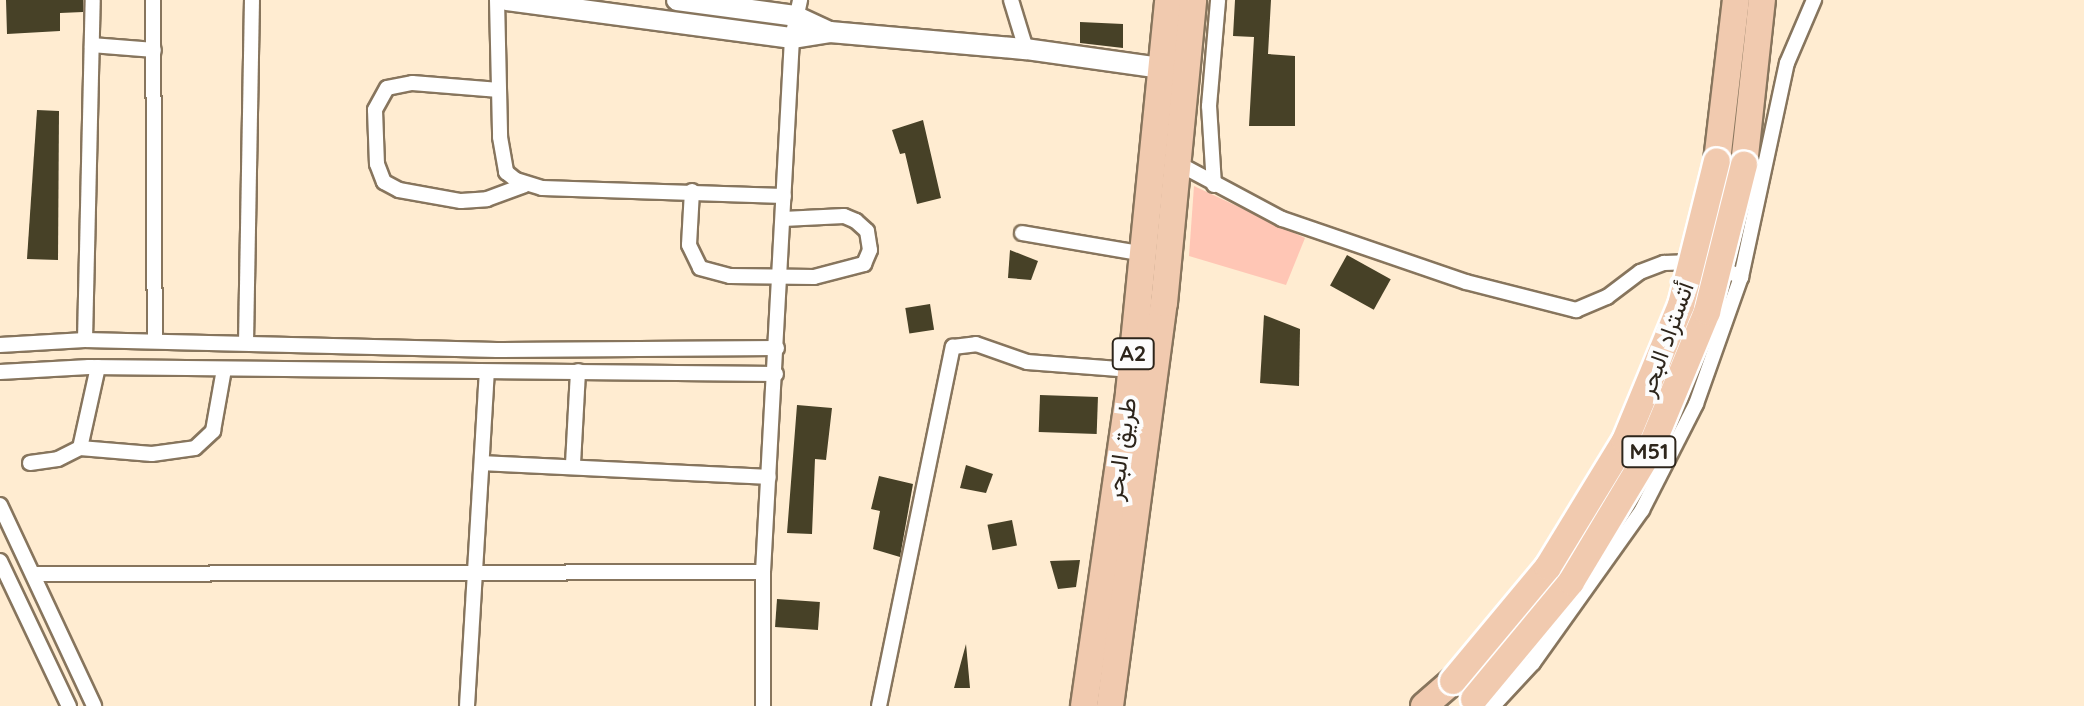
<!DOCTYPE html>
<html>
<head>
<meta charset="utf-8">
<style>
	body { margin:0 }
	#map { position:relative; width:2084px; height:706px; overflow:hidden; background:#ffecd1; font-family:Quicksand,Vazirmatn,sans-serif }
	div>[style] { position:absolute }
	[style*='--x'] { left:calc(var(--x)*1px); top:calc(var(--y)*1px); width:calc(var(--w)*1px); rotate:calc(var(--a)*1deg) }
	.green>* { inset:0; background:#ffc6b5 }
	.building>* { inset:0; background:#474127; transform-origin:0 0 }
	.roads { filter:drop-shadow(2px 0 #87755d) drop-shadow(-2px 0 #87755d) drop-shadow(0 2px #87755d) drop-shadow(0 -2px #87755d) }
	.street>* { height:14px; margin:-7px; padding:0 7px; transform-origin:7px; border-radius:7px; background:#fff }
	.secondary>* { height:20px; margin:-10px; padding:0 10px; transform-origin:10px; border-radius:10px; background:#fff }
	.highway>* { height:26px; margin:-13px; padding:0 13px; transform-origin:13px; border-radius:13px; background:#f1caaf }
	.bridges { filter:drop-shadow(2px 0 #fff) drop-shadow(-2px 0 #fff) drop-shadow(0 2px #fff) drop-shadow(0 -2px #fff) }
	.highway-bridge>* { height:26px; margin:-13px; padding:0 13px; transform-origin:13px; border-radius:13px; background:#f1caaf }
	span { translate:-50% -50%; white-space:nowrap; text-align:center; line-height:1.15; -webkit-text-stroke:8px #fcfcfc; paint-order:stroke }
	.shield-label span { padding:2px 6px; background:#fcfcfc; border:2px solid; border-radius:6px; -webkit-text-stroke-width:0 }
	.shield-label { font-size:22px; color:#2d251b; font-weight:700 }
	.street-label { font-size:24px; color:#2d251b }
</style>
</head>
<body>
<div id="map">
	<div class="green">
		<div style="clip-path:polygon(1194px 186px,1305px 238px,1286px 285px,1189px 256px)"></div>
	</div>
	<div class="building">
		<div style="clip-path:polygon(6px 0,83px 0,83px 12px,60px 13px,60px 31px,7px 34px)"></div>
		<div style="clip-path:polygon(1235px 0,1271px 0,1268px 54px,1295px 56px,1295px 126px,1249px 126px,1254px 37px,1233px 36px)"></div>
		<div style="clip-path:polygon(1080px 22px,1123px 24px,1123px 48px,1080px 43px)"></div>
		<div style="clip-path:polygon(37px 110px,59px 111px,58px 260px,27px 259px)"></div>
		<div style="clip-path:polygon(923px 120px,941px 198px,917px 204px,905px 153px,900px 154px,892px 130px)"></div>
		<div style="clip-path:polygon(1010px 250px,1038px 261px,1031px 280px,1008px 278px)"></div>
		<div style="left:1347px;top:255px;width:50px;height:35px;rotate:29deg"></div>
		<div style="left:930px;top:304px;width:26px;height:25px;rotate:81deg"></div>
		<div style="clip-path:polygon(1264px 315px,1300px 329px,1299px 386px,1260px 383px)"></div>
		<div style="left:1040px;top:395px;width:58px;height:37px;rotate:2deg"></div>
		<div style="clip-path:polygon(797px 405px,832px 408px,826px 460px,815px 459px,812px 534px,787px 533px)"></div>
		<div style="clip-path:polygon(966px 465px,993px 474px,986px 493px,960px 488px)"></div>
		<div style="clip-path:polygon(879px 476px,913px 484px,900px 557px,873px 549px,880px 511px,871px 509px)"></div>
		<div style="left:1012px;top:520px;width:26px;height:25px;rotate:79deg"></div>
		<div style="clip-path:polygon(1080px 560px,1076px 587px,1058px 589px,1050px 561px)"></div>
		<div style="left:777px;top:599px;width:43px;height:28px;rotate:4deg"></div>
		<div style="clip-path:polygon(966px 644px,970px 688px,954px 688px)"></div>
	</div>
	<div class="roads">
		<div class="street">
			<div style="--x:153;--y:0;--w:341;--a:89.7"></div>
			<div style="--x:497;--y:0;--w:137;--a:88.7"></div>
			<div style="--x:500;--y:137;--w:36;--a:80"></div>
			<div style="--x:506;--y:172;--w:13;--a:39"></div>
			<div style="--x:516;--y:180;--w:27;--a:17"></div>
			<div style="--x:542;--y:188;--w:242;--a:1.9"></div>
			<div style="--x:1011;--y:0;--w:51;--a:73"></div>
			<div style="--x:92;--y:45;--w:62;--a:4.6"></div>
			<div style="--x:499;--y:90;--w:87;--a:-175.4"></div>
			<div style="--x:412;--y:83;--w:25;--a:169"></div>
			<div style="--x:387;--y:88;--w:25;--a:119"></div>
			<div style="--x:375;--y:110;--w:54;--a:87.9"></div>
			<div style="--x:377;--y:164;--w:19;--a:69"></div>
			<div style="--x:384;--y:182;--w:17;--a:28"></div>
			<div style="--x:399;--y:190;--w:63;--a:10.1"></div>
			<div style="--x:461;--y:201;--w:26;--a:-4"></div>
			<div style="--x:487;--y:199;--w:40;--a:-20.2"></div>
			<div style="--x:1179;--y:164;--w:117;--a:28.1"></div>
			<div style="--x:1282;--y:219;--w:194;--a:18.9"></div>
			<div style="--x:1466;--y:282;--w:114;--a:14.3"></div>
			<div style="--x:1576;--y:310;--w:34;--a:-23"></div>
			<div style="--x:1607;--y:297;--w:41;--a:-37.1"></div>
			<div style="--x:1640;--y:272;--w:26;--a:-21"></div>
			<div style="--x:1664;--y:263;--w:30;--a:-2"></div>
			<div style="--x:1214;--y:185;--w:79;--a:-93.6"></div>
			<div style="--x:1209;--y:106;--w:106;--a:-85.1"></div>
			<div style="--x:692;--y:191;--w:54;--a:93.2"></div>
			<div style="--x:689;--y:245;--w:25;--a:64"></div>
			<div style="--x:700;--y:268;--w:31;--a:15"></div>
			<div style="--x:730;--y:276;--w:84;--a:0.7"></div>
			<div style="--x:814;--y:277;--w:52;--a:-14.6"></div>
			<div style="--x:864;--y:264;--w:15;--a:-67"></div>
			<div style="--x:870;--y:250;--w:19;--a:-99"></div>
			<div style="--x:867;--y:231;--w:15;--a:-138"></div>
			<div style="--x:856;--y:221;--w:13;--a:-157"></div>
			<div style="--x:844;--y:216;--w:61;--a:177.2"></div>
			<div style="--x:1022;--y:233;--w:125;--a:9.7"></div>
			<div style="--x:1714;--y:265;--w:30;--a:24"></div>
			<div style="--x:1741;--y:277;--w:219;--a:-77.9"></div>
			<div style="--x:1787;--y:63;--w:69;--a:-66.8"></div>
			<div style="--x:85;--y:340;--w:340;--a:-88.7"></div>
			<div style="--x:246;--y:343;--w:343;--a:-89"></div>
			<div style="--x:0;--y:345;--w:85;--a:-3.4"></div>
			<div style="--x:85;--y:340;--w:412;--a:1.4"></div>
			<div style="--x:497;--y:350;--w:280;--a:-0.4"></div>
			<div style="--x:0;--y:372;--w:89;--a:-3.2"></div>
			<div style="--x:89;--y:367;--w:687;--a:0.58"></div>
			<div style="--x:80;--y:448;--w:72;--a:4.8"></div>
			<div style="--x:152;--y:454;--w:43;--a:-7.9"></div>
			<div style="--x:195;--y:448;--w:25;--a:-43"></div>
			<div style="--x:213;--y:431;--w:63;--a:-79.9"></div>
			<div style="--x:30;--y:463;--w:28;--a:-8"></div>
			<div style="--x:58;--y:459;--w:25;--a:-27"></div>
			<div style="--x:80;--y:448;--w:83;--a:-77.5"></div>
			<div style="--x:482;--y:463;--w:287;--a:2.8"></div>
			<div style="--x:573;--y:464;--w:93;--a:-86.9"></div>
			<div style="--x:0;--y:505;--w:222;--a:64.9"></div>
			<div style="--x:0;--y:561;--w:161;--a:64.6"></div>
			<div style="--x:34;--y:574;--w:729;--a:-0.16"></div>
			<div style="--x:467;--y:706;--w:334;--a:-86.6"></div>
			<div style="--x:763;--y:706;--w:134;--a:-90"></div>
			<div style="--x:763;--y:572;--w:535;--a:-86.89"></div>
			<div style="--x:792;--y:38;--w:39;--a:-78"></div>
			<div style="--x:879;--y:706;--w:367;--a:-78.4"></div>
			<div style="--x:953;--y:347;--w:23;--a:-7"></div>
			<div style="--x:976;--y:344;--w:54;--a:19.4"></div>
			<div style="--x:1027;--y:362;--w:105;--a:4.4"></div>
			<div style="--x:1493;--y:706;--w:59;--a:-47.1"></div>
			<div style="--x:1533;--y:663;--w:188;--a:-54.5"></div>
			<div style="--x:1642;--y:510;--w:119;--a:-63"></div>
			<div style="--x:1696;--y:404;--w:135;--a:-70.5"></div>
		</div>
		<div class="secondary">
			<div style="--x:507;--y:0;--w:288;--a:7.6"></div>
			<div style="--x:792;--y:38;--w:38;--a:-9"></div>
			<div style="--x:830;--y:32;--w:197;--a:5"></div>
			<div style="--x:1026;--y:49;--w:136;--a:8"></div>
			<div style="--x:677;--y:0;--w:119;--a:7.7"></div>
			<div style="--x:795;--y:16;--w:38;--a:25"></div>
		</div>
		<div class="highway">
			<div style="--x:1717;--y:161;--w:162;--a:-83.3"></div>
			<div style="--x:1744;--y:165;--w:166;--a:-83.8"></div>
			<div style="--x:1084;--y:706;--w:316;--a:-81.8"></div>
			<div style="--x:1129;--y:393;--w:395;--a:-84.3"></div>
			<div style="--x:1110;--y:706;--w:407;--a:-82.4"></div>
			<div style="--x:1164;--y:303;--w:304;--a:-84.5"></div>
			<div style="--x:1424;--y:706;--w:38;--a:-41"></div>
		</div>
	</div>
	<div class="bridges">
		<div class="highway-bridge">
			<div style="--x:1453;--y:681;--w:148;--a:-50.2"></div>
			<div style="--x:1548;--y:567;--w:148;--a:-58.6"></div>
			<div style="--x:1625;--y:441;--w:147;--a:-67.6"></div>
			<div style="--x:1681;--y:305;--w:148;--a:-76"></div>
			<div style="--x:1474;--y:699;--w:152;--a:-50.3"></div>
			<div style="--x:1571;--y:582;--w:152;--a:-59"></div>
			<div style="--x:1649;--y:452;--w:152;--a:-67.5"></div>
			<div style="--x:1707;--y:312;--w:152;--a:-75.9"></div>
		</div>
	</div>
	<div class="shield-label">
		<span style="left:1133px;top:354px">A2</span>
		<span style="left:1649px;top:452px">M51</span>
	</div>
	<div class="street-label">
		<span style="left:1666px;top:339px;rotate:-70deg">أتستراد البحر</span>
		<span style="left:1121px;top:449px;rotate:-82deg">طريق البحر</span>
	</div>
</div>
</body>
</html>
